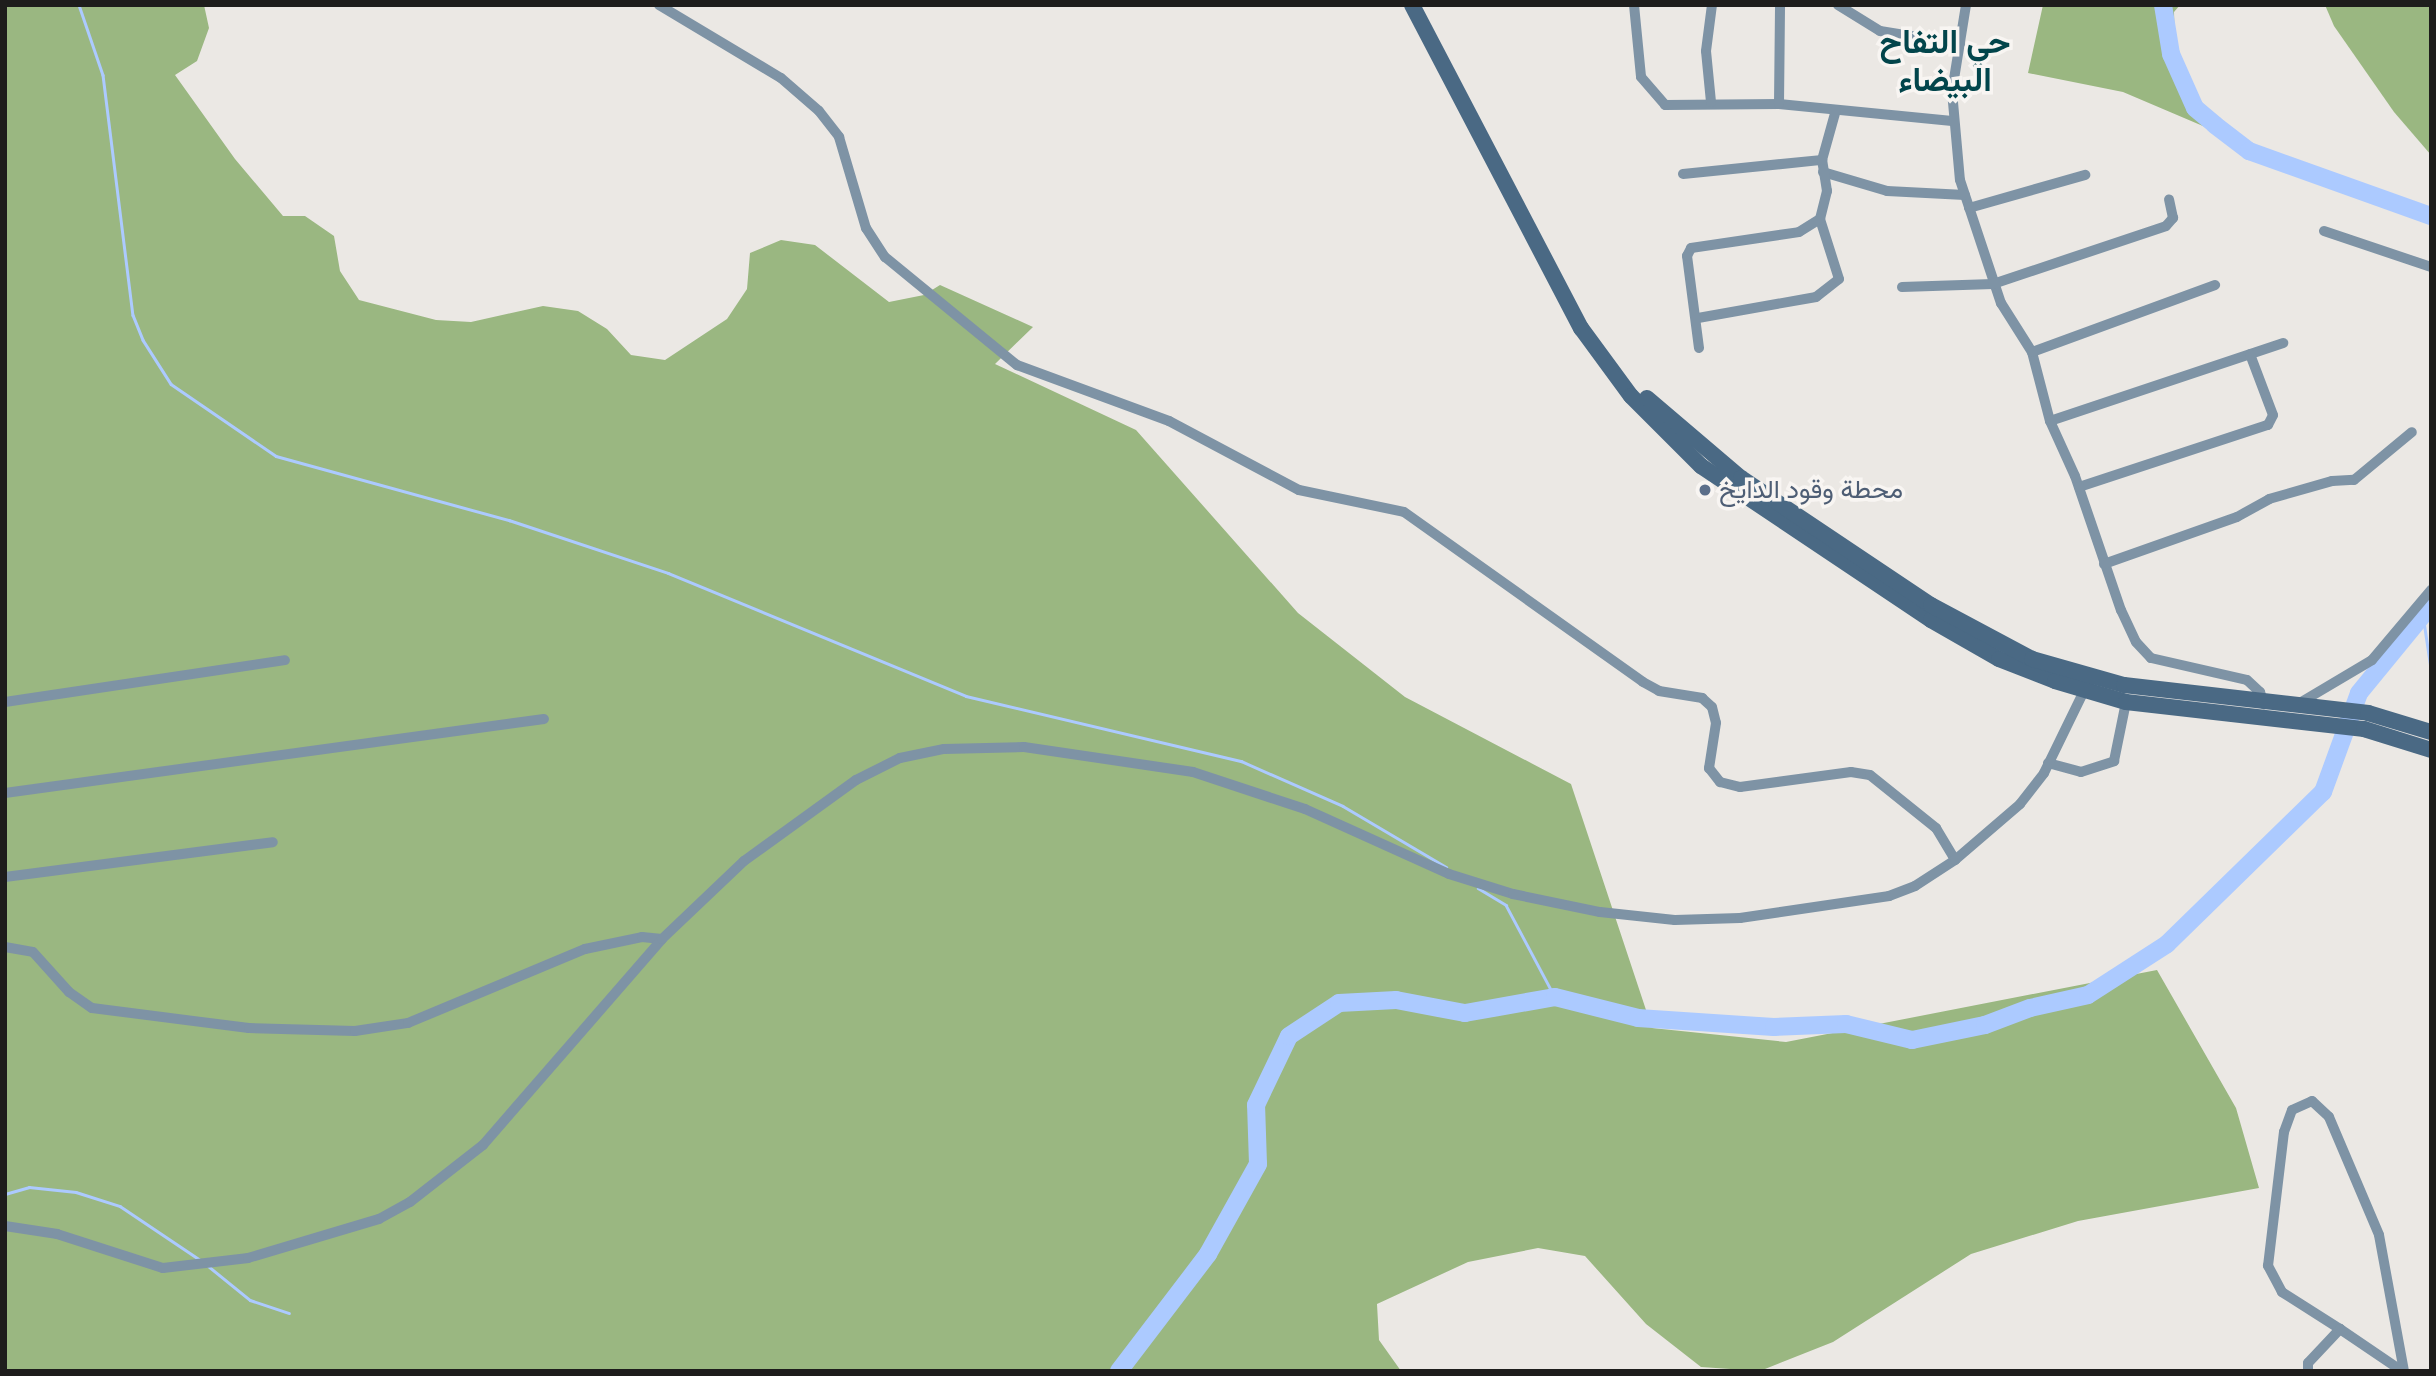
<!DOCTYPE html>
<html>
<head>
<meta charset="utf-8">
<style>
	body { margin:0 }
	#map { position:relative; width:2436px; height:1376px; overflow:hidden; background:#ebe8e4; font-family:"Space Grotesk",Vazirmatn,sans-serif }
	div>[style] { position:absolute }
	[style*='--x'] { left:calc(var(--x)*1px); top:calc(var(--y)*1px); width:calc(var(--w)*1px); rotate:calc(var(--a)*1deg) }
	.forest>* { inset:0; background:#9ab781 }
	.stream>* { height:2.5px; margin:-1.25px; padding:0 1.25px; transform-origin:1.25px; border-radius:1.25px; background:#accaff }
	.river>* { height:18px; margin:-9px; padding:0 9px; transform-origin:9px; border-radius:9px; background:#accaff }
	.minor>* { height:10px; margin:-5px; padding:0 5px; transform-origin:5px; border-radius:5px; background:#7e93a5 }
	.secondary>* { height:16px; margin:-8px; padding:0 8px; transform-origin:8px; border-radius:8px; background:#4a6984 }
	.dots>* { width:19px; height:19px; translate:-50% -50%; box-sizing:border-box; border:4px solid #f8f5f2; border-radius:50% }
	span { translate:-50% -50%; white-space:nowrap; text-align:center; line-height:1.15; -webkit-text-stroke:7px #f8f5f2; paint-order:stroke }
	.service-label { font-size:26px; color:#4e5e75 }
	.left { translate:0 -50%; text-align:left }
	.district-label { font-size:33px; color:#02454b; font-weight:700 }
	.frame { position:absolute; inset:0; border:7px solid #1e1d1c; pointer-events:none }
</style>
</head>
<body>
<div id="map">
	<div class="forest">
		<div style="clip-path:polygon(5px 5px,204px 5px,209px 28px,197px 61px,175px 75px,235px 159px,283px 216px,305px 216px,334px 236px,340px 271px,359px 300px,436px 320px,471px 322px,543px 306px,578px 311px,607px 329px,631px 355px,665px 360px,727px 319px,747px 289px,750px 253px,781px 240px,815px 245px,889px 302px,924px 295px,940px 285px,1033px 327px,995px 364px,1136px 430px,1298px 613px,1405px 697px,1571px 784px,1652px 1028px,1786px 1042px,2157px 970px,2236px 1108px,2259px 1188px,2078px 1221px,1971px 1254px,1833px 1342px,1760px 1371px,1701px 1367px,1646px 1324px,1585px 1256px,1538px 1248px,1468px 1262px,1377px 1304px,1379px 1340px,1401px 1371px,5px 1371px)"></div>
		<div style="clip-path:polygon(2043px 5px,2180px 5px,2174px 12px,2175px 46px,2186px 79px,2217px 132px,2123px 92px,2028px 73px)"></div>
		<div style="clip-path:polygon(2325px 5px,2431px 5px,2431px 155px,2394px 112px,2334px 26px)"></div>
	</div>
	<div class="stream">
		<div style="--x:79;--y:5;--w:74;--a:71.1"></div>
		<div style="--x:103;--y:75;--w:242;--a:82.9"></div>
		<div style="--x:133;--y:315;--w:27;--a:68"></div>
		<div style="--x:143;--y:340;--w:52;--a:57.5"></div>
		<div style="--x:171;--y:384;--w:127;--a:34.4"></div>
		<div style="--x:276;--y:456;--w:242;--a:15.4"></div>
		<div style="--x:509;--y:520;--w:168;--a:18.4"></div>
		<div style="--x:668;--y:573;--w:322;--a:22.4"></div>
		<div style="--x:966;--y:696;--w:283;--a:13.3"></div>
		<div style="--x:1241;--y:761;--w:111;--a:23.8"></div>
		<div style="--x:1343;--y:806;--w:120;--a:30.6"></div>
		<div style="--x:2423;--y:615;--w:54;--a:81.4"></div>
		<div style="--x:1478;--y:888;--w:33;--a:31"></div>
		<div style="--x:1506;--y:905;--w:104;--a:62"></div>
		<div style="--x:5;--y:1194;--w:25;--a:-16"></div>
		<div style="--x:29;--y:1187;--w:47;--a:6.1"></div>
		<div style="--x:76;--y:1192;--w:46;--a:17.7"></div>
		<div style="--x:120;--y:1206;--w:95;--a:33.9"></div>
		<div style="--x:207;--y:1265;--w:55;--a:39.1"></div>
		<div style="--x:250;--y:1300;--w:41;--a:18.4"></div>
	</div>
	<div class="river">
		<div style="--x:2163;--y:5;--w:50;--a:80.7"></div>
		<div style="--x:2171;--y:54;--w:59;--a:66"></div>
		<div style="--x:2195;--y:108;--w:26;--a:40"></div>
		<div style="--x:2215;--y:125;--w:43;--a:37.4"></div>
		<div style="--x:2249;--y:151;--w:193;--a:19.7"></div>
		<div style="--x:1119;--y:1371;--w:147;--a:-52.7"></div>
		<div style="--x:1208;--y:1254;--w:103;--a:-60.9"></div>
		<div style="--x:1258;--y:1164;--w:59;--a:-91.9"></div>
		<div style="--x:1256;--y:1105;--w:76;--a:-64.4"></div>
		<div style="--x:1289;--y:1036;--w:60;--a:-33.4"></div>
		<div style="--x:1339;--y:1003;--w:57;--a:-3"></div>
		<div style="--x:1396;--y:1000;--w:70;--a:10.7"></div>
		<div style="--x:1465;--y:1013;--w:91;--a:-10.1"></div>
		<div style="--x:1555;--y:997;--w:86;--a:14.2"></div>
		<div style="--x:1638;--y:1018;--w:136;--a:3.8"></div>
		<div style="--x:1774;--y:1027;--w:72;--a:-2.4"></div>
		<div style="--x:1846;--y:1024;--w:68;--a:13.6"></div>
		<div style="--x:1912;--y:1040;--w:75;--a:-11.6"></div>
		<div style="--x:1985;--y:1025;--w:48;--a:-20.7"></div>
		<div style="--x:2030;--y:1008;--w:59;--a:-12.6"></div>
		<div style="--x:2088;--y:995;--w:94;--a:-32.8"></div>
		<div style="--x:2167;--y:944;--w:218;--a:-44.3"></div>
		<div style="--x:2323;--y:792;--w:105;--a:-70"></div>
		<div style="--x:2359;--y:693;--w:114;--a:-50.7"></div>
	</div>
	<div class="minor">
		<div style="--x:659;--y:5;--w:142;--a:30.9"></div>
		<div style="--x:781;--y:78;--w:50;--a:41"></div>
		<div style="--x:819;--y:111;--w:33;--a:52"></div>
		<div style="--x:839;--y:137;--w:95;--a:73.5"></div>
		<div style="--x:866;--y:228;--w:35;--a:57"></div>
		<div style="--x:885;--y:257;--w:171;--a:39.3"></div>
		<div style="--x:1017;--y:365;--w:162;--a:20.2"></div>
		<div style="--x:1169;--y:421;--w:147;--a:28"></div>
		<div style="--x:1299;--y:490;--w:107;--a:11.8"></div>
		<div style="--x:1404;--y:512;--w:293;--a:35.4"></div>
		<div style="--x:1643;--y:682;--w:18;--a:29"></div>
		<div style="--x:1659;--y:691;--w:44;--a:9.2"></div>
		<div style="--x:1702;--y:698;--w:13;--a:42"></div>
		<div style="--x:1712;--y:707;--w:16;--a:76"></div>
		<div style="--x:1716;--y:723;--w:46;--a:98.8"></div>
		<div style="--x:1709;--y:768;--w:18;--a:52"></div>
		<div style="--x:1720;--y:782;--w:21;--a:14"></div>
		<div style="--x:1740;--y:787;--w:112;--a:-7.7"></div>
		<div style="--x:1851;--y:772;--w:19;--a:9"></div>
		<div style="--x:1870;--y:775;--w:85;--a:38.8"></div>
		<div style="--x:1936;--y:828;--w:37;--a:59"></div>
		<div style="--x:1634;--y:5;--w:72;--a:84.4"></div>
		<div style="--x:1641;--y:77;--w:37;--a:49"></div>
		<div style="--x:1665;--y:105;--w:114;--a:-0.5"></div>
		<div style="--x:1779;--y:104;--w:174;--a:5.6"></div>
		<div style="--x:1838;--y:5;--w:49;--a:31.8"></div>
		<div style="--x:1880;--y:31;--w:81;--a:9.2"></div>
		<div style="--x:1966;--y:5;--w:87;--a:99.2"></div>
		<div style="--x:1952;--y:91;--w:89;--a:84.9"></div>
		<div style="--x:1960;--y:180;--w:130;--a:71.6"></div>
		<div style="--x:2001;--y:303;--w:58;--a:57.7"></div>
		<div style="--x:2032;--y:352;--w:71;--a:75.4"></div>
		<div style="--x:2050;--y:421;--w:60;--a:65.6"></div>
		<div style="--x:2075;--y:476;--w:142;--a:71.1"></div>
		<div style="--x:2121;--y:610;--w:35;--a:65"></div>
		<div style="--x:2136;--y:642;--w:22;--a:47"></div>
		<div style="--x:2151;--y:658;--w:98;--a:12.9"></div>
		<div style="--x:2247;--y:680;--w:18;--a:43"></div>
		<div style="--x:2260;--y:692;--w:13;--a:72"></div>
		<div style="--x:1711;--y:102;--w:51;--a:-95.6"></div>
		<div style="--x:1706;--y:51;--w:46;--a:-82.6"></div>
		<div style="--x:1779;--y:104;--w:99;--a:-89.4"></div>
		<div style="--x:1823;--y:172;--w:67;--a:16.5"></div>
		<div style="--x:1887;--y:191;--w:78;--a:2.9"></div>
		<div style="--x:1683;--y:174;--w:140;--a:-5.8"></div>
		<div style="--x:1969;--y:208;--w:121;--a:-15.9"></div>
		<div style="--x:2324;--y:231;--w:113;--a:18.6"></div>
		<div style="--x:1902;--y:287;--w:91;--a:-1.9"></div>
		<div style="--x:1993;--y:284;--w:182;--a:-18.5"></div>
		<div style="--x:2166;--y:226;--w:11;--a:-49"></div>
		<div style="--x:2173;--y:218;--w:19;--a:-102"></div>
		<div style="--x:1698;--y:318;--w:120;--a:-10.1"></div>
		<div style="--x:1816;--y:297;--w:29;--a:-38"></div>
		<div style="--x:1839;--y:279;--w:63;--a:-107.6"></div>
		<div style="--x:1820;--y:219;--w:29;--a:-76"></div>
		<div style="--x:1827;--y:191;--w:31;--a:-99"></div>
		<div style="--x:1822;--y:160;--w:52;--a:-74.4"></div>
		<div style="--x:1699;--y:348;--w:93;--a:-97.4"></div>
		<div style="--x:1687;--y:256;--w:9;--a:-63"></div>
		<div style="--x:1691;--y:248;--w:109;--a:-8.4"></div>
		<div style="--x:1799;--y:232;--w:25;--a:-32"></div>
		<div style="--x:2032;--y:352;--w:195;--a:-20.1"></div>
		<div style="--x:2050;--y:421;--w:246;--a:-18.5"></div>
		<div style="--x:2079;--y:487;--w:199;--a:-18.2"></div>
		<div style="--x:2268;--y:425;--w:11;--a:-63"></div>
		<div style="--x:2273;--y:415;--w:65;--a:-110.7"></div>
		<div style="--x:2104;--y:564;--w:141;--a:-19.5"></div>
		<div style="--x:2237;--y:517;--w:37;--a:-29"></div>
		<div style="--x:2269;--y:499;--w:66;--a:-15.9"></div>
		<div style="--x:2332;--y:481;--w:22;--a:-3"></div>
		<div style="--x:2354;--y:480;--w:75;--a:-39.6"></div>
		<div style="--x:5;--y:702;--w:283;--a:-8.5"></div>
		<div style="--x:2298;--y:704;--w:86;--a:-30.7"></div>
		<div style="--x:2372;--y:660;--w:92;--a:-49.9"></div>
		<div style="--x:2048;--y:763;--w:34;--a:15"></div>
		<div style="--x:2081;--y:772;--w:35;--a:-18"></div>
		<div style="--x:2114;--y:761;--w:60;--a:-78.5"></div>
		<div style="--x:5;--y:793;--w:544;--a:-7.82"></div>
		<div style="--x:5;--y:877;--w:270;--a:-7.4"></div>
		<div style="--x:5;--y:947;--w:28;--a:10"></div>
		<div style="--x:33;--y:952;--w:54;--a:48"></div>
		<div style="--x:69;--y:992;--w:28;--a:35"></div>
		<div style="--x:92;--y:1008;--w:158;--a:7.3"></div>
		<div style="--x:249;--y:1028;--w:106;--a:1.6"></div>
		<div style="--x:355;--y:1031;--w:54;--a:-8.6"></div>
		<div style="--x:408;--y:1023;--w:192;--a:-22.7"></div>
		<div style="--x:585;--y:949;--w:58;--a:-11.9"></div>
		<div style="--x:642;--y:937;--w:20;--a:6"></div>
		<div style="--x:5;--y:1226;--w:53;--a:8.7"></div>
		<div style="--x:57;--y:1234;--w:111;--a:17.8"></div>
		<div style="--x:163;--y:1268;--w:86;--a:-6.7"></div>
		<div style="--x:248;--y:1258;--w:137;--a:-16.6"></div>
		<div style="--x:379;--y:1219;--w:35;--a:-29"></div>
		<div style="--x:410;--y:1202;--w:93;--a:-38"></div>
		<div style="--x:483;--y:1145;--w:273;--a:-49"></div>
		<div style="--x:662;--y:939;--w:113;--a:-43.6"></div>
		<div style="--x:744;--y:861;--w:138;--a:-35.9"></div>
		<div style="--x:856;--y:780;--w:49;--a:-26.6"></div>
		<div style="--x:900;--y:758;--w:45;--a:-11.6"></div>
		<div style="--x:944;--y:749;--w:80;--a:-1.4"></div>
		<div style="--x:1024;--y:747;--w:171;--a:8.4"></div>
		<div style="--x:1193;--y:772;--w:118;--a:18.3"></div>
		<div style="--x:1305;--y:809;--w:158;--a:24.3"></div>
		<div style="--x:1449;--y:874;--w:67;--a:17.4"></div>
		<div style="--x:1513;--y:894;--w:89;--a:11.7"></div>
		<div style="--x:1600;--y:912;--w:75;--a:6.1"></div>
		<div style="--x:1675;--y:920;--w:65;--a:-1.8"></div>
		<div style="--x:1740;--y:918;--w:151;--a:-8.4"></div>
		<div style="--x:1889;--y:896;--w:28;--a:-21"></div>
		<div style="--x:1915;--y:886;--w:48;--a:-33"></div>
		<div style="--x:1955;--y:860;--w:86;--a:-40.7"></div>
		<div style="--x:2020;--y:804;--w:39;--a:-52"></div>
		<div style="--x:2044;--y:773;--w:98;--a:-64"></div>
		<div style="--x:2340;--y:1329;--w:69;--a:-147.5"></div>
		<div style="--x:2282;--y:1292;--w:30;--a:-118"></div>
		<div style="--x:2268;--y:1266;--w:135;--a:-83.2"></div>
		<div style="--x:2284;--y:1132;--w:23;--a:-70"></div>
		<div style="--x:2292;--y:1110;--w:22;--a:-24"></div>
		<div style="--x:2312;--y:1101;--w:23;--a:43"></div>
		<div style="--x:2329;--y:1117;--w:128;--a:67"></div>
		<div style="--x:2379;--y:1235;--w:138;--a:79.6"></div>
		<div style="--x:2308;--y:1371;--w:8;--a:-90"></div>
		<div style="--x:2308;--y:1363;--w:47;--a:-46.7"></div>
		<div style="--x:2340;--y:1329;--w:75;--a:34.1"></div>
	</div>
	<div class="secondary">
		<div style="--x:1412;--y:5;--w:365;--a:62.4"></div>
		<div style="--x:1581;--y:328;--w:84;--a:53.7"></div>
		<div style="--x:1631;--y:396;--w:99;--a:45"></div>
		<div style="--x:1701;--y:466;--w:277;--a:33.8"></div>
		<div style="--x:1931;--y:620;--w:78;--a:29.8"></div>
		<div style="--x:1999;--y:659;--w:60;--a:21.4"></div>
		<div style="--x:2055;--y:681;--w:74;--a:16.5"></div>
		<div style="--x:2126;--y:702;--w:240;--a:6.5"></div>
		<div style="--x:2364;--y:729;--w:70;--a:17.4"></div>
		<div style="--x:1647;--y:398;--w:123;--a:40.4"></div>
		<div style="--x:1741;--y:478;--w:229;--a:33.8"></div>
		<div style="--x:1931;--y:605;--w:115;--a:28.1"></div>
		<div style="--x:2032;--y:659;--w:96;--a:15.8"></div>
		<div style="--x:2124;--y:685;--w:246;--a:6.5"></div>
		<div style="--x:2368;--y:713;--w:66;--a:16.8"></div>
	</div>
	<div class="dots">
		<div style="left:1705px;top:490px;background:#5c6f8a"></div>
	</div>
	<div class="service-label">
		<span class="left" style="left:1719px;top:490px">محطة وقود الدايخ</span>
	</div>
	<div class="district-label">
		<span style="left:1945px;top:62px">حي التفاح<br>البيضاء</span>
	</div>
	<div class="frame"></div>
</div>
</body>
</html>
